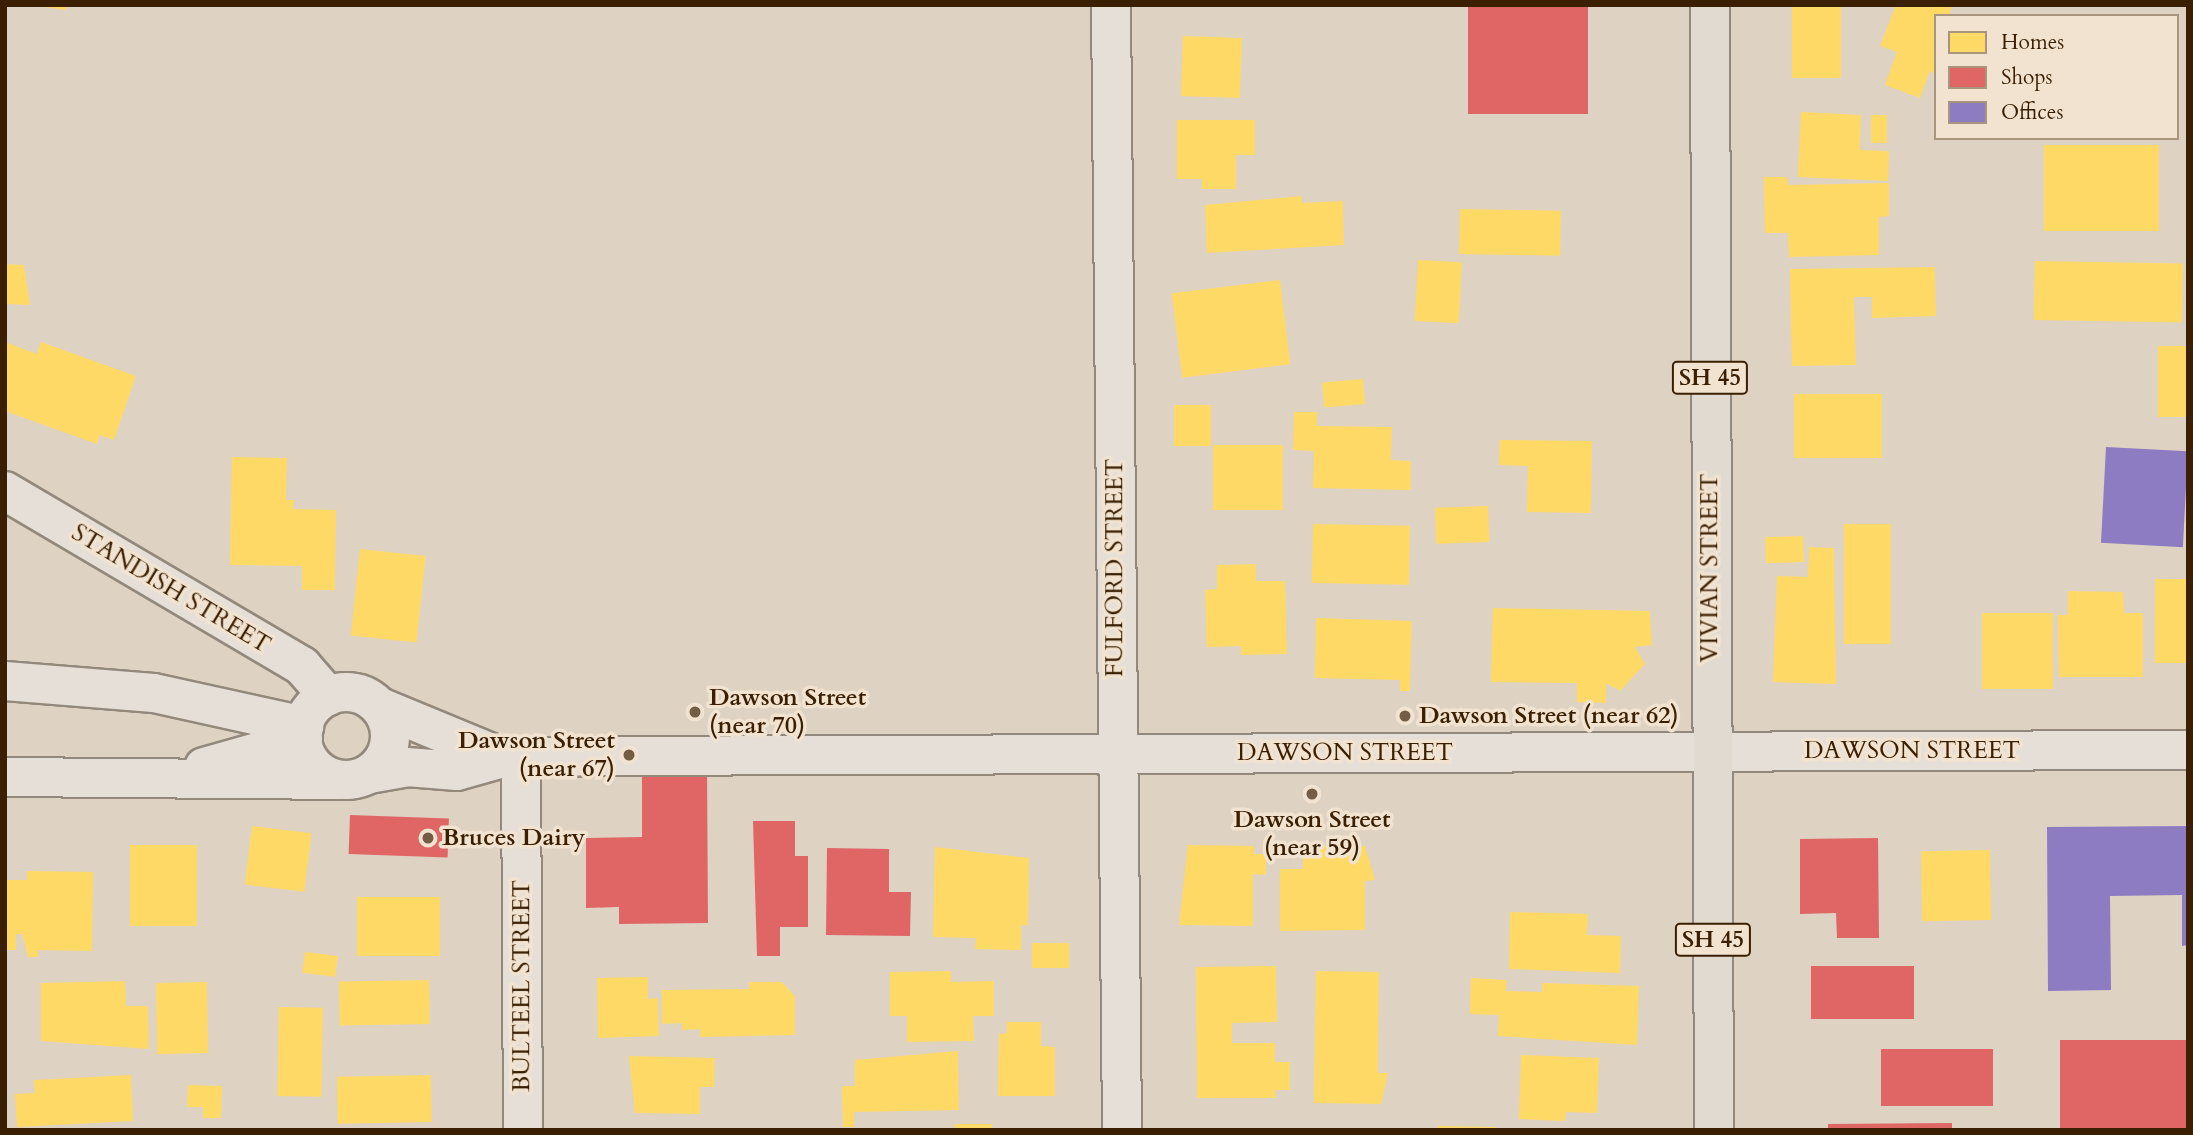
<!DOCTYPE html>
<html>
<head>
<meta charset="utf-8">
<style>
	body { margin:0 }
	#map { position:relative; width:2193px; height:1135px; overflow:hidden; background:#ded2c2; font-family:Cardo,serif }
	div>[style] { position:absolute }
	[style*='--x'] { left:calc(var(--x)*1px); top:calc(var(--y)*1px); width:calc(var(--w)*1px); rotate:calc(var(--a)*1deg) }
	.homes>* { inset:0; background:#ffd966; transform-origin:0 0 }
	.shops>* { inset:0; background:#e06666; transform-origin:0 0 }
	.offices>* { inset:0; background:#8e7cc3; transform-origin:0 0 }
	.roads { filter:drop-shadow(2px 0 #92887b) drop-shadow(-2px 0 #92887b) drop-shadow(0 2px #92887b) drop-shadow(0 -2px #92887b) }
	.street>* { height:38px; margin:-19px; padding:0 19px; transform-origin:19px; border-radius:19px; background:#e5dfd7 }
	.secondary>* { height:38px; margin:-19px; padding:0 19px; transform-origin:19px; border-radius:19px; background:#e5dfd7 }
	.secondary>.ring { margin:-19px; padding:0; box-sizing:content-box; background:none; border:38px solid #e5dfd7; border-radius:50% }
	.primary>* { height:38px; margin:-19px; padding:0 19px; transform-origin:19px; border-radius:19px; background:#e1dad0 }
	.dots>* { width:19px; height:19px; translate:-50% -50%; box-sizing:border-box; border:4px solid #f1e3d0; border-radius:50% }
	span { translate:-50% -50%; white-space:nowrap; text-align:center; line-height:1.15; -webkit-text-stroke:7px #f1e3d0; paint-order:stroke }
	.shield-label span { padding:2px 5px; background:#f1e3d0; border:2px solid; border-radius:5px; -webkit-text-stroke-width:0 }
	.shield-label { font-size:23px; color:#3a1f02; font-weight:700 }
	.street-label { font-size:24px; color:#3a1f02 }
	.poi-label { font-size:24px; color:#3a1f02; font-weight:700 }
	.left { translate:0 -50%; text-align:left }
	.right { translate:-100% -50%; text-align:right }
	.frame { position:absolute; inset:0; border:7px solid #3a1f02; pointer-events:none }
	.legend { position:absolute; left:1934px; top:14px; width:245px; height:126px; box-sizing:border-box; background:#f1e3d0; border:2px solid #a8957e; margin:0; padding:9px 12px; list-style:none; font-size:21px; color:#3a1f02 }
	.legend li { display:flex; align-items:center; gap:14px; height:35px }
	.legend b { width:35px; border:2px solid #a8957e }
</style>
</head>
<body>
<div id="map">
	<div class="homes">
		<div style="clip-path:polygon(30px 5px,66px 5px,66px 10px)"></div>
		<div style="left:1792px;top:5px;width:49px;height:73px"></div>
		<div style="clip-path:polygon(1896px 5px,1952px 5px,1949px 16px,1936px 16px,1936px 74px,1930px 71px,1920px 98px,1885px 85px,1897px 52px,1880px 46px)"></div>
		<div style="left:1183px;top:36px;width:59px;height:60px;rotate:2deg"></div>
		<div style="clip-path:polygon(1801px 112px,1861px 115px,1860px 150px,1889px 151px,1888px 181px,1798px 177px)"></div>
		<div style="left:1871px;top:115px;width:16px;height:28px"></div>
		<div style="clip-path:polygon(1177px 120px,1255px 120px,1255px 155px,1236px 155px,1236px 189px,1202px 189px,1202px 179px,1177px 179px)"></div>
		<div style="left:2044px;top:145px;width:115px;height:86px"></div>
		<div style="clip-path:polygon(1764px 177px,1787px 177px,1788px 185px,1889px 183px,1889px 216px,1879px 217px,1879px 255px,1789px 257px,1788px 233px,1765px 233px)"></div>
		<div style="clip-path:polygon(1301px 196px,1302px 203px,1343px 201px,1344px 245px,1207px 253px,1205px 205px)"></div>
		<div style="left:1460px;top:209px;width:101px;height:45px;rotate:1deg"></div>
		<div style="left:1418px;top:260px;width:44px;height:61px;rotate:3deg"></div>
		<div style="left:2035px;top:261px;width:148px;height:59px;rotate:1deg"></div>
		<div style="clip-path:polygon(5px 264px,24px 265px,30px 305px,5px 304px)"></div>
		<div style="clip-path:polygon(1935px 267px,1936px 316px,1872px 318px,1872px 297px,1854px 297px,1856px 365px,1792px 366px,1790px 269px)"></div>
		<div style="left:1280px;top:280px;width:85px;height:109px;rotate:83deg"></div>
		<div style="clip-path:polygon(5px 342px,37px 354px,41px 342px,136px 376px,114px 440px,100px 435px,97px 444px,5px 411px)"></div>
		<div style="left:2158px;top:346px;width:30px;height:71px"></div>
		<div style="left:1363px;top:379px;width:25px;height:41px;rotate:85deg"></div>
		<div style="left:1794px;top:394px;width:88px;height:64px"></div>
		<div style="left:1174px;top:405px;width:37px;height:41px"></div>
		<div style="clip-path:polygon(1294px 412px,1317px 412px,1317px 426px,1392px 427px,1391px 460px,1411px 461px,1411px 490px,1313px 488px,1314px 451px,1293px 450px)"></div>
		<div style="clip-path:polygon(1500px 440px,1592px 441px,1591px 513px,1527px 512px,1528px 466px,1499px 465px)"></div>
		<div style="left:1213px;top:445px;width:70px;height:65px"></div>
		<div style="clip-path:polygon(232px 457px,287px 458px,286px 500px,294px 500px,293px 509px,336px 510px,335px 590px,302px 590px,302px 566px,230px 565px)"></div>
		<div style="left:1488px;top:506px;width:36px;height:53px;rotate:88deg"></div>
		<div style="left:1313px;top:524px;width:97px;height:59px;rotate:1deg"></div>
		<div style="left:1844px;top:524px;width:47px;height:120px"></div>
		<div style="left:1803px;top:536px;width:26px;height:38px;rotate:88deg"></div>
		<div style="clip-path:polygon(1809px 547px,1834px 548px,1836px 684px,1773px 682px,1777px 576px,1808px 577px)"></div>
		<div style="left:360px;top:549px;width:66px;height:87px;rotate:6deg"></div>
		<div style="clip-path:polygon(1256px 564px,1256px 581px,1285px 581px,1287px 654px,1241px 655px,1241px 646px,1207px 647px,1205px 590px,1217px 589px,1217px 565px)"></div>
		<div style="left:2155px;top:579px;width:33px;height:84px"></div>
		<div style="clip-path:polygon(2068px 591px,2123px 592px,2124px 613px,2143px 613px,2143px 677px,2059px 677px,2058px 615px,2068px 615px)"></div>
		<div style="clip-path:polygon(1493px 608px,1650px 611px,1652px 645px,1635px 647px,1645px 664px,1620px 691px,1606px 683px,1606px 703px,1577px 702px,1577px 683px,1491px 682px)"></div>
		<div style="left:1982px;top:613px;width:71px;height:76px"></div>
		<div style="clip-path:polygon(1316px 618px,1412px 621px,1410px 691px,1400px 691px,1400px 680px,1315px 678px)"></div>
		<div style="left:252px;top:826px;width:60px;height:59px;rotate:7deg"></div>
		<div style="left:130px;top:845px;width:67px;height:81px"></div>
		<div style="clip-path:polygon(1188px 845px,1254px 846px,1254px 854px,1266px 854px,1266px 875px,1253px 874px,1253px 926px,1179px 925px)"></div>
		<div style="clip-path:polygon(1303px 846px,1365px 846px,1375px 880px,1365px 881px,1365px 930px,1280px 931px,1280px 869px,1303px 869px)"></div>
		<div style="clip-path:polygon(935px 847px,1029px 858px,1028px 925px,1021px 925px,1021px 950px,975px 949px,976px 938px,933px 937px)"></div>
		<div style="left:1990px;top:850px;width:70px;height:69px;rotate:89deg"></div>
		<div style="clip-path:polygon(27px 871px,93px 872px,92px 951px,38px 950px,38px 957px,28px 957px,22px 934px,16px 934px,16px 950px,5px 950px,5px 880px,27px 880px)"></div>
		<div style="left:357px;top:897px;width:83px;height:59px"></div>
		<div style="clip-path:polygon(1510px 912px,1588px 914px,1587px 935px,1621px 936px,1620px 973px,1509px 969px)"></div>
		<div style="left:1032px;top:943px;width:37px;height:25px"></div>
		<div style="left:305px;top:952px;width:33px;height:21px;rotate:7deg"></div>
		<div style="clip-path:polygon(1276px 966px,1277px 1022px,1232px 1023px,1232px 1043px,1275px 1043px,1275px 1062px,1290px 1062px,1290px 1090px,1275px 1090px,1276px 1098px,1197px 1098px,1196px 967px)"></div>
		<div style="clip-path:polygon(951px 971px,951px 982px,994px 981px,994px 1016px,973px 1016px,974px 1041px,907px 1042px,907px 1016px,890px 1016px,890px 972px)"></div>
		<div style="clip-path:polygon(1316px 971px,1379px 972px,1378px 1073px,1388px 1073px,1381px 1104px,1314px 1103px)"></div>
		<div style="clip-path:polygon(648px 977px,648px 999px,658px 998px,659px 1036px,598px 1038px,597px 978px)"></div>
		<div style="clip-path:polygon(1471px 978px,1507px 980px,1506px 991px,1542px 992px,1542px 983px,1639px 986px,1637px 1045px,1498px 1036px,1499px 1015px,1470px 1014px)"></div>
		<div style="left:429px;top:980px;width:44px;height:90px;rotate:89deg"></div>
		<div style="clip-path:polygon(125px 981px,126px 1006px,148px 1006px,149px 1049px,41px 1041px,41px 983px)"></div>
		<div style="left:207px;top:982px;width:71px;height:51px;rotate:89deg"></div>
		<div style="clip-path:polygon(749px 982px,782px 982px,795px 996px,795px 1035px,700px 1037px,700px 1029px,682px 1030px,682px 1023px,662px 1024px,662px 990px,749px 989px)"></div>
		<div style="left:279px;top:1007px;width:44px;height:89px;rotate:1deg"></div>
		<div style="clip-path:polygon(1007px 1022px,1041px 1022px,1041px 1046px,1055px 1047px,1055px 1096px,998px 1096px,999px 1034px,1007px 1033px)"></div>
		<div style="clip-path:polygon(958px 1051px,959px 1110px,854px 1112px,854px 1127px,843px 1127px,842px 1086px,855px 1086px,855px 1060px)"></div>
		<div style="clip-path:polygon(1521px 1055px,1599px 1058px,1597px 1113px,1566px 1112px,1565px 1121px,1519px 1119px)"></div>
		<div style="clip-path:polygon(629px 1056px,715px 1058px,714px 1087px,700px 1087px,700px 1114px,635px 1113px)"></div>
		<div style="clip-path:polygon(131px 1075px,133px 1121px,17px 1127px,15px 1094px,35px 1093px,34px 1080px)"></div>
		<div style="left:431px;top:1075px;width:47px;height:94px;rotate:89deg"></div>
		<div style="clip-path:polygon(188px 1085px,222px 1086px,221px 1118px,203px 1118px,203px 1107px,187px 1107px)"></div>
		<div style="left:955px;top:1124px;width:37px;height:6px"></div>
		<div style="clip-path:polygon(1438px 1126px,1496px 1127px,1496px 1130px,1438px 1130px)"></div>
	</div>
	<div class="shops">
		<div style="left:1468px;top:5px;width:120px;height:109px"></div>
		<div style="clip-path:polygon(707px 765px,708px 923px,619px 924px,619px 907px,586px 908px,586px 838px,642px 837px,642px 766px)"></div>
		<div style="left:350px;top:815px;width:99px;height:39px;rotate:2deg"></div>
		<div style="clip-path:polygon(753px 821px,795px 821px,795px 856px,808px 856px,808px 927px,780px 927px,780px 956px,757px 956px)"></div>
		<div style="clip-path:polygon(1878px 838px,1879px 938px,1837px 938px,1836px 913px,1800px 914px,1800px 839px)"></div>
		<div style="clip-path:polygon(827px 848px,889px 849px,889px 892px,911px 892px,910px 936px,826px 935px)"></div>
		<div style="left:1914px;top:966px;width:53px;height:103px;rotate:90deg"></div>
		<div style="left:2188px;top:1040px;width:89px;height:128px;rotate:90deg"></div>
		<div style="left:1993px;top:1049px;width:57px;height:112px;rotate:90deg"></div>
		<div style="clip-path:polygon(1952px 1123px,1952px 1130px,1828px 1130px,1828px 1124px)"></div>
	</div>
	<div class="offices">
		<div style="left:2106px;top:447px;width:82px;height:96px;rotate:3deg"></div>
		<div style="clip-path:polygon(2188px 826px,2188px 945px,2182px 946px,2182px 895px,2110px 896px,2111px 990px,2048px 991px,2047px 827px)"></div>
	</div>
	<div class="roads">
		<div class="street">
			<div style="--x:1111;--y:5;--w:1125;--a:89.44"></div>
			<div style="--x:5;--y:491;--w:345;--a:30.5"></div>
			<div style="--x:302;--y:666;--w:40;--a:49"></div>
			<div style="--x:521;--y:759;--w:371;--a:89.7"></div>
			<div style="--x:204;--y:767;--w:103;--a:-15.8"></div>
			<div style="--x:5;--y:777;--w:335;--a:0.5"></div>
		</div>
		<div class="secondary">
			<div style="--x:5;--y:681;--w:149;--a:4.6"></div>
			<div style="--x:154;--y:693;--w:154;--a:12.4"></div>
			<div class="ring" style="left:302px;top:692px;width:50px;height:50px"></div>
			<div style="--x:380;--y:707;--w:133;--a:22.5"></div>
			<div style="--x:369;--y:774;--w:39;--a:-10"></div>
			<div style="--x:407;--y:767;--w:50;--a:4.6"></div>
			<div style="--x:457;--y:771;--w:48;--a:-15.8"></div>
			<div style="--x:503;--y:758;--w:100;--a:-1.1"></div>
			<div style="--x:603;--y:756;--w:1585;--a:-0.22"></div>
		</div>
		<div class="primary">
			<div style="--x:1710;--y:5;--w:1125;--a:89.8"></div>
		</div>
	</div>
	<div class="dots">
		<div style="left:695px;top:712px;background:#735e45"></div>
		<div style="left:1405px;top:716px;background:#735e45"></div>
		<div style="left:629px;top:755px;background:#735e45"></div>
		<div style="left:1312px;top:794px;background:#735e45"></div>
		<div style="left:428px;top:838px;background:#735e45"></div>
	</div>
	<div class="shield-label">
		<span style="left:1710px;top:378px">SH 45</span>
		<span style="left:1713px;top:940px">SH 45</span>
	</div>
	<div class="street-label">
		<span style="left:1115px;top:568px;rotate:-90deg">FULFORD STREET</span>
		<span style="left:1710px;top:568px;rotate:-90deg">VIVIAN STREET</span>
		<span style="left:171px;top:589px;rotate:31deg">STANDISH STREET</span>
		<span style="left:1912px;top:751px">DAWSON STREET</span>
		<span style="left:1345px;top:753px">DAWSON STREET</span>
		<span style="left:522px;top:986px;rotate:-90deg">BULTEEL STREET</span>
	</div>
	<div class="poi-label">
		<span class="left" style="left:709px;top:712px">Dawson Street<br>(near 70)</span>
		<span class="left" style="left:1419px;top:716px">Dawson Street (near 62)</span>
		<span class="right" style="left:615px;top:755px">Dawson Street<br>(near 67)</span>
		<span style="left:1312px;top:834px">Dawson Street<br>(near 59)</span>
		<span class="left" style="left:442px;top:838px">Bruces Dairy</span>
	</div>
	<div class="frame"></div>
	<ul class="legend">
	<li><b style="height:19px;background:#ffd966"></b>Homes</li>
	<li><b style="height:19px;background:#e06666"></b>Shops</li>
	<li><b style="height:19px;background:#8e7cc3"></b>Offices</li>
	</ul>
</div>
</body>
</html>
